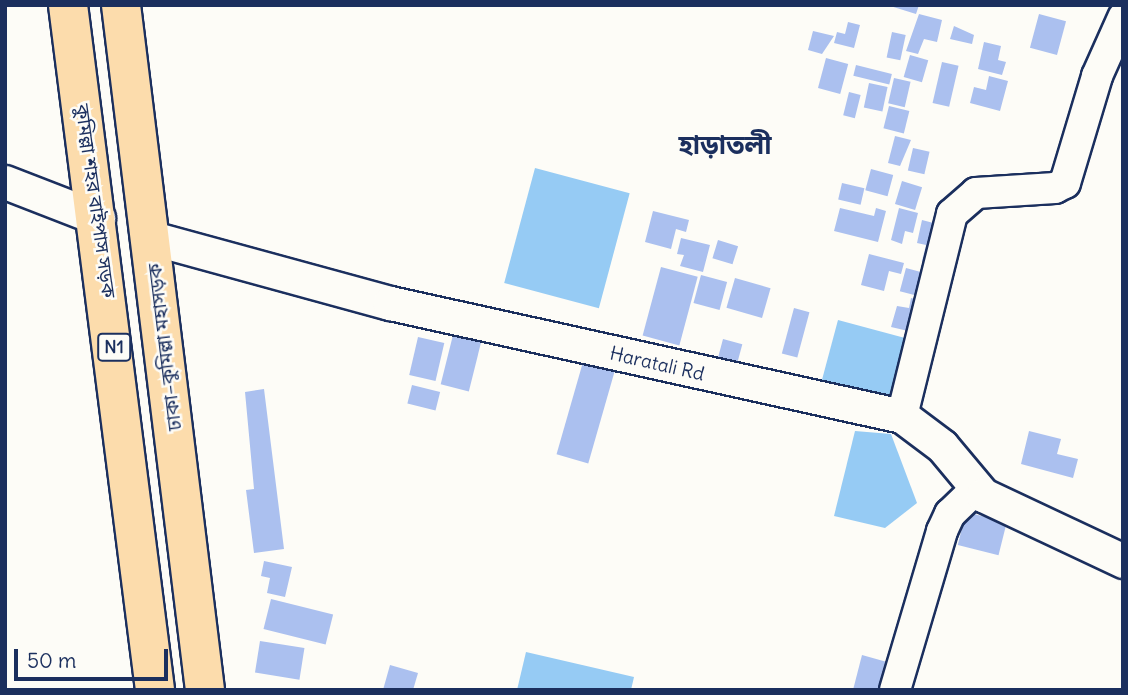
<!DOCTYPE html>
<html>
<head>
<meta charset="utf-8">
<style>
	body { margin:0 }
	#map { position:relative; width:1128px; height:695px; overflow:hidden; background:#fdfcf7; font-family:Delius,"Noto Sans Bengali",sans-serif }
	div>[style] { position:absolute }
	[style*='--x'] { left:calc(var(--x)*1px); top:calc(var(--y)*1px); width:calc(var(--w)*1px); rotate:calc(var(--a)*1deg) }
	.water>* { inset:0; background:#96cbf4; transform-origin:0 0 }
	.building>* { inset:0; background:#abc0ef; transform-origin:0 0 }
	.roads { filter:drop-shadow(2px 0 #1b2f5e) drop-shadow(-2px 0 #1b2f5e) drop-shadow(0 2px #1b2f5e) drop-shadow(0 -2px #1b2f5e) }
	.tertiary>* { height:30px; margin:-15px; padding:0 15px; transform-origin:15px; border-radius:15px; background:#fdfcf7 }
	.secondary>* { height:33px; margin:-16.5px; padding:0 16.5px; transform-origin:16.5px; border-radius:16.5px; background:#fdfcf7 }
	.trunk>* { height:38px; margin:-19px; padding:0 19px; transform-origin:19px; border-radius:19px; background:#fcdcac }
	span { translate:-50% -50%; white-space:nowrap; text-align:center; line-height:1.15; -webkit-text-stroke:5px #fdfcf7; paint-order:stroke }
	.shield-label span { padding:2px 5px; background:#fdfcf7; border:2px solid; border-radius:5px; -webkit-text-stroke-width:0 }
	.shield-label { font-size:18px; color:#1b2f5e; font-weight:700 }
	.street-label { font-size:19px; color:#1b2f5e }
	.district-label { font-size:26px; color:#1b2f5e; font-weight:700 }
	.frame { position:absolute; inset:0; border:7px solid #1b2f5e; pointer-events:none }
	.scale { position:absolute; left:14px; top:649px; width:154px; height:32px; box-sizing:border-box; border:4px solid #1b2f5e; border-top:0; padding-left:9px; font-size:21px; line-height:24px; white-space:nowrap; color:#1b2f5e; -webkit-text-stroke:5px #fdfcf7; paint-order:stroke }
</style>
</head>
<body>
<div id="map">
	<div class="water">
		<div style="left:535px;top:168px;width:98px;height:119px;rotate:15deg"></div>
		<div style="left:838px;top:320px;width:79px;height:68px;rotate:15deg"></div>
		<div style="clip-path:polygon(855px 431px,891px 434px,917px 503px,885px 528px,834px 516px)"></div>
		<div style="clip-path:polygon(526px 652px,634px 677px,631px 690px,517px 690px)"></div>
	</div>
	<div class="building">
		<div style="clip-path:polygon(887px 5px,919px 5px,916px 14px)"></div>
		<div style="clip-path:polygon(919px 14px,942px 20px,937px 42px,924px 39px,918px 54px,906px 51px)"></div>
		<div style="left:1039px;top:14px;width:28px;height:35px;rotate:15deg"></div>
		<div style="clip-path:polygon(848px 22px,860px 25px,854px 48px,834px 43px,837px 32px,845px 34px)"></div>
		<div style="clip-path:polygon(954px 26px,974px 35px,972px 44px,950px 39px)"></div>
		<div style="clip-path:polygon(813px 31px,834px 36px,822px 54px,808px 50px)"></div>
		<div style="left:892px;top:32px;width:14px;height:26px;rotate:12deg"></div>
		<div style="clip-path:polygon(984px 42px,1001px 46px,998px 60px,1006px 62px,1002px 75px,978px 69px)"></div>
		<div style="left:910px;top:55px;width:19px;height:23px;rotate:16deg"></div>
		<div style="left:826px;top:58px;width:23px;height:31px;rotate:15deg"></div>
		<div style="left:942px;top:62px;width:17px;height:42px;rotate:13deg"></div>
		<div style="left:856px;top:65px;width:37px;height:11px;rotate:14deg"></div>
		<div style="clip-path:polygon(989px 76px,1008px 81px,1000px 111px,970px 103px,974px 87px,986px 90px)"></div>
		<div style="left:894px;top:78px;width:17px;height:26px;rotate:13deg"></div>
		<div style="left:869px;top:83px;width:19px;height:25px;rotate:12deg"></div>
		<div style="left:849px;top:92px;width:12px;height:24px;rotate:14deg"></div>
		<div style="left:889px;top:106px;width:21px;height:23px;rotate:14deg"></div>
		<div style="clip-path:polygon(895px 136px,911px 140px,900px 166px,888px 163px)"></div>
		<div style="left:913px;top:148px;width:17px;height:23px;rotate:13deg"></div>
		<div style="left:871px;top:169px;width:23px;height:22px;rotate:15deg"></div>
		<div style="left:902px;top:181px;width:21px;height:24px;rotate:17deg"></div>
		<div style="left:842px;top:183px;width:23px;height:17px;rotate:13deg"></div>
		<div style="clip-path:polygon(840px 208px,874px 216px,876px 208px,886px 211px,878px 242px,834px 231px)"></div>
		<div style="clip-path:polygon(899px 208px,918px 213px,913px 233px,905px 231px,902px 244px,891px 240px)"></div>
		<div style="clip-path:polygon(653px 211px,689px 220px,686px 232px,676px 229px,671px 249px,645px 242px)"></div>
		<div style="clip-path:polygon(922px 220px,945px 226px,935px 265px,922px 261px,926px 245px,917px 243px)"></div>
		<div style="clip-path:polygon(681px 238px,710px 245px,703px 272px,680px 266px,684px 255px,677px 254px)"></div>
		<div style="left:718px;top:240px;width:21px;height:19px;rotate:17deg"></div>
		<div style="clip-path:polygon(869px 254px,904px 263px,901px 274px,889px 271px,884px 291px,861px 285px)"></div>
		<div style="left:661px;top:267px;width:38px;height:71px;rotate:15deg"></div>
		<div style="left:906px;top:268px;width:20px;height:24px;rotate:15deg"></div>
		<div style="left:701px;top:275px;width:27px;height:29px;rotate:15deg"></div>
		<div style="left:735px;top:278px;width:37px;height:31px;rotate:16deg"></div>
		<div style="clip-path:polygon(911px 298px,925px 302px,917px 333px,891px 327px,897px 306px,909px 308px)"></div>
		<div style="left:794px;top:308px;width:16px;height:47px;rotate:15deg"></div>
		<div style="left:454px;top:331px;width:29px;height:55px;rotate:14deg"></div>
		<div style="left:418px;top:337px;width:27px;height:39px;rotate:13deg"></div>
		<div style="left:723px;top:339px;width:20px;height:33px;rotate:15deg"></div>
		<div style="left:583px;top:362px;width:33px;height:96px;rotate:16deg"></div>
		<div style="left:412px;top:385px;width:29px;height:19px;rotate:14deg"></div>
		<div style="clip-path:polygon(264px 389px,284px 549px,254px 553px,246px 490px,254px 489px,245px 392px)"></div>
		<div style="clip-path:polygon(1029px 431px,1061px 439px,1057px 454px,1078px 459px,1073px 478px,1021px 464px)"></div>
		<div style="left:966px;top:512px;width:42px;height:34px;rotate:14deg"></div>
		<div style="clip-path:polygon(264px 561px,292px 567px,285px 597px,267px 593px,270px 578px,261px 576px)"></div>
		<div style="left:271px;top:599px;width:64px;height:31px;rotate:14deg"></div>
		<div style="left:260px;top:641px;width:45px;height:32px;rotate:9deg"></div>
		<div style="clip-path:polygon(862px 655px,894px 664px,887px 690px,853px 690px)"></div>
		<div style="clip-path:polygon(390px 665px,418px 673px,413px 690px,383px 690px)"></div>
	</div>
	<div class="roads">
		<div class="tertiary">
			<div style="--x:902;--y:416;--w:208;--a:-76.1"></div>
			<div style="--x:952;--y:214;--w:32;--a:-41"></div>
			<div style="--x:976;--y:193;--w:79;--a:-3.6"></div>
			<div style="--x:1055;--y:188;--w:11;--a:-27"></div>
			<div style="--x:1065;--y:183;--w:112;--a:-73.3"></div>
			<div style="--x:1097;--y:76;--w:64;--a:-65.9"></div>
			<div style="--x:895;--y:690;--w:166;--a:-73.5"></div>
			<div style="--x:942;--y:531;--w:19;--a:-65"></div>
			<div style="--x:950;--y:514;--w:36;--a:-44"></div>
		</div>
		<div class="secondary">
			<div style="--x:5;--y:182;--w:100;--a:21.2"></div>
			<div style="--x:152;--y:238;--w:247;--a:15.3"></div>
			<div style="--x:390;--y:303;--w:524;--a:12.45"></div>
			<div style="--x:902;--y:416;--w:50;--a:36.9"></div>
			<div style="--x:942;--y:446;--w:64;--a:50.1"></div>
			<div style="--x:983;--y:495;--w:155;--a:25.2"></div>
		</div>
		<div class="trunk">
			<div style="--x:68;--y:5;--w:691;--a:82.76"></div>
			<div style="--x:121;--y:5;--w:690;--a:83.01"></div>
		</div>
	</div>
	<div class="shield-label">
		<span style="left:114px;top:347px">N1</span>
	</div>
	<div class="street-label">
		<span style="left:95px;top:201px;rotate:82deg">কুমিল্লা শহর বাইপাস সড়ক</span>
		<span style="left:165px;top:347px;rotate:-97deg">ঢাকা–কুমিল্লা মহাসড়ক</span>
		<span style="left:657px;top:364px;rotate:13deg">Haratali Rd</span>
	</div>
	<div class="district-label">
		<span style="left:725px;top:145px">হাড়াতলী</span>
	</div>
	<div class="frame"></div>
	<div class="scale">50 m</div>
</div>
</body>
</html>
